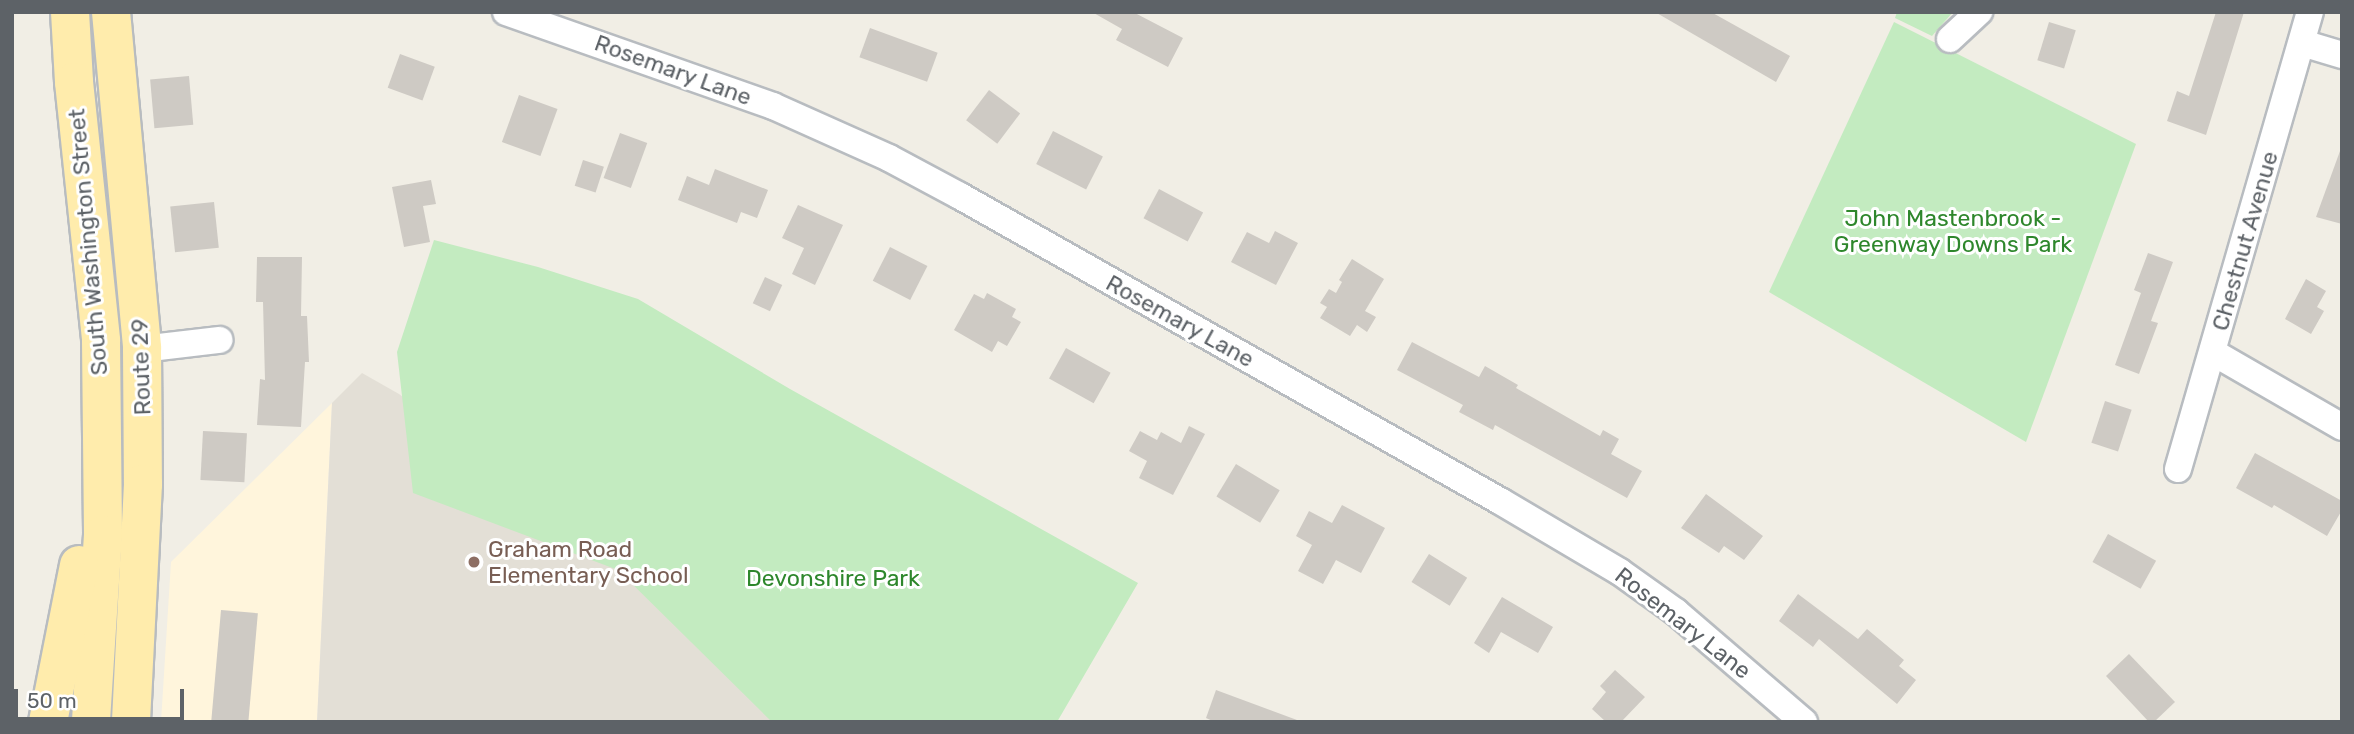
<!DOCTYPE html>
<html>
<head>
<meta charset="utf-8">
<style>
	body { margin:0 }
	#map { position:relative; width:2354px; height:734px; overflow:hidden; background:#f1eee5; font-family:Rubik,sans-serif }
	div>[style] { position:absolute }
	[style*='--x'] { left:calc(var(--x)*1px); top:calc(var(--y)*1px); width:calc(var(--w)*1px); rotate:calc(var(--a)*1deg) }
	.commercial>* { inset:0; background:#fff5dc }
	.education>* { inset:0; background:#e3dfd6 }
	.green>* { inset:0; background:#c3ebc0 }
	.building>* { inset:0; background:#cecac4; transform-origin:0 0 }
	.roads { filter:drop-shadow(2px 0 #b8bcc0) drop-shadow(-2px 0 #b8bcc0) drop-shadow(0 2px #b8bcc0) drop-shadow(0 -2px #b8bcc0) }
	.street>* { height:26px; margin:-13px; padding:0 13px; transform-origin:13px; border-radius:13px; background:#fff }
	.primary>* { height:38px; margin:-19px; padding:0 19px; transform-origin:19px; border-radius:19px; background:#ffecac }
	.dots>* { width:19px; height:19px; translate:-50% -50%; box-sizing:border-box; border:4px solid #fff; border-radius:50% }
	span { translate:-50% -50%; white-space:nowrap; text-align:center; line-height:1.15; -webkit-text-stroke:6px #fff; paint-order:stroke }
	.street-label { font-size:23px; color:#5d6267 }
	.park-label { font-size:23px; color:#2e872c }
	.education-label { font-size:23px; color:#785e54 }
	.left { translate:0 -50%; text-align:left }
	.frame { position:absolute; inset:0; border:14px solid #5d6267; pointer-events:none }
	.scale { position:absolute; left:14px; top:689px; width:170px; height:32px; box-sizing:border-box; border:4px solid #5d6267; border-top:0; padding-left:9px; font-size:21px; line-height:24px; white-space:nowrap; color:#5d6267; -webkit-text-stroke:5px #fff; paint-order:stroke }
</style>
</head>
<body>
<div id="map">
	<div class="commercial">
		<div style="clip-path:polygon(332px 403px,317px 722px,161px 722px,171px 562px)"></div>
	</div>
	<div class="education">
		<div style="clip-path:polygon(362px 373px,399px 394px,837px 722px,317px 722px,332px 403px)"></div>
	</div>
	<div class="green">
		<div style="clip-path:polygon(1897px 12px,1953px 12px,1932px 36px,1895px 18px)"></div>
		<div style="clip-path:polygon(1894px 22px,2136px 144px,2026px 442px,1769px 292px)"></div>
		<div style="clip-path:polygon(434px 240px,538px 267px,638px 299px,790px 389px,1138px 583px,1057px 722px,772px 722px,618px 570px,413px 493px,397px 352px)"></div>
	</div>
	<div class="building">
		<div style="clip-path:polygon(1092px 12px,1133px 12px,1183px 38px,1168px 67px,1116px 40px,1122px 29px)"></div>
		<div style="clip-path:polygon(1655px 12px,1711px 12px,1790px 56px,1776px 82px)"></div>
		<div style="clip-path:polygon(2216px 12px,2244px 12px,2206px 135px,2167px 121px,2177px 91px,2189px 96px)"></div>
		<div style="left:2049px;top:22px;width:28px;height:40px;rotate:17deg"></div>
		<div style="left:870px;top:28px;width:72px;height:31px;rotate:20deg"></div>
		<div style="left:400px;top:54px;width:37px;height:36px;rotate:20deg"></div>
		<div style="left:189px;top:76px;width:49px;height:39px;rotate:85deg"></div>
		<div style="left:989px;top:90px;width:39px;height:38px;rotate:37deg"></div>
		<div style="left:519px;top:95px;width:41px;height:50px;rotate:20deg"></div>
		<div style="left:1053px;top:131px;width:56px;height:37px;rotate:27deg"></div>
		<div style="left:620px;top:133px;width:29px;height:48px;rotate:20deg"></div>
		<div style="clip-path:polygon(2340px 151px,2342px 151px,2342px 224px,2316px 217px)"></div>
		<div style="left:583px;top:160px;width:22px;height:27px;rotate:18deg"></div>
		<div style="clip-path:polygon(715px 169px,768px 190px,757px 218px,741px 212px,737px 223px,678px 200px,687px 176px,709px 185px)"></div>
		<div style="clip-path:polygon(431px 180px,436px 204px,423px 206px,430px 242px,404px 247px,392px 187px)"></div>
		<div style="left:1159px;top:189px;width:50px;height:33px;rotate:28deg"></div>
		<div style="left:214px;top:202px;width:46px;height:44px;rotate:84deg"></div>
		<div style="clip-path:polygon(798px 205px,843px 225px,815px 285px,792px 274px,804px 248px,782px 238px)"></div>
		<div style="clip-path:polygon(1275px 231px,1298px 243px,1276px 285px,1231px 262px,1247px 232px,1269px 243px)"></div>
		<div style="left:890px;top:247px;width:42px;height:38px;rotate:27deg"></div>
		<div style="clip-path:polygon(2148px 253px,2173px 262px,2151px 321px,2158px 323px,2139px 374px,2115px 365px,2141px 293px,2134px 290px)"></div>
		<div style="clip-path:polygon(257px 257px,302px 257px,301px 316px,307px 316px,309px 362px,305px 362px,301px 427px,257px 425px,260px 379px,265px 380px,263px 302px,256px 302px)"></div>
		<div style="clip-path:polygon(1352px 259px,1384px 279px,1365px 311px,1376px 317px,1367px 332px,1357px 325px,1350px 336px,1320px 318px,1327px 307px,1320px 303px,1329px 289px,1336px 293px,1342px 282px,1339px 280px)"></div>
		<div style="left:765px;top:277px;width:19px;height:29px;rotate:25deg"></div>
		<div style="clip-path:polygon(2306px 279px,2326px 291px,2317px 307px,2324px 311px,2311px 334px,2285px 319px)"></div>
		<div style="clip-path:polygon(987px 293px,1016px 309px,1012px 317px,1021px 322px,1007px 346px,998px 341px,992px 352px,954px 330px,974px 294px,984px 299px)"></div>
		<div style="clip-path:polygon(1412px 342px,1479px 377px,1485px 366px,1518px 385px,1516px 388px,1600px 436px,1603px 430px,1619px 439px,1611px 454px,1642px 471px,1627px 498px,1495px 425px,1493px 430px,1459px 412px,1463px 405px,1397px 370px)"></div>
		<div style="left:1066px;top:348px;width:51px;height:35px;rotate:29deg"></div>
		<div style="left:2105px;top:401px;width:28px;height:44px;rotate:18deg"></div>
		<div style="clip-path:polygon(1189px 426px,1205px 434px,1173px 495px,1139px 478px,1147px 461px,1129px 451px,1140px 431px,1157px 440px,1161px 432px,1181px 443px)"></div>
		<div style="left:203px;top:431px;width:44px;height:49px;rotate:3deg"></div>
		<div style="clip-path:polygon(2255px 453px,2342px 501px,2342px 510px,2327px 536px,2274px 505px,2272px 508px,2236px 488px)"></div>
		<div style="left:1236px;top:464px;width:51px;height:38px;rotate:31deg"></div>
		<div style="clip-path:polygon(1706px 494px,1763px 536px,1744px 560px,1724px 546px,1719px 553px,1681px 528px)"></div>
		<div style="clip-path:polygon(1342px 505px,1385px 528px,1361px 573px,1336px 560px,1323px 584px,1298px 571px,1312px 545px,1296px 536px,1309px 511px,1332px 523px)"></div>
		<div style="left:2108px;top:534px;width:55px;height:32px;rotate:29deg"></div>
		<div style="left:1429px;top:554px;width:45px;height:33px;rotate:32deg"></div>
		<div style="clip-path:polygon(1798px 594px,1858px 639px,1867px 629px,1904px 660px,1899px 666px,1916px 680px,1897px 704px,1819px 639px,1813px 647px,1779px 621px)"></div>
		<div style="clip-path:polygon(1502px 597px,1553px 627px,1538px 653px,1501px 632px,1489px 653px,1474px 643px)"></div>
		<div style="left:221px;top:610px;width:37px;height:112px;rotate:5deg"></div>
		<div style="clip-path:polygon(2129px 654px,2175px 702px,2154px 722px,2149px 722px,2106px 676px)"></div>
		<div style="clip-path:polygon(1615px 670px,1645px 697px,1621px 722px,1606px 722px,1592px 709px,1606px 692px,1600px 686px)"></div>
		<div style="clip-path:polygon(1216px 690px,1297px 720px,1296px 722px,1215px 722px,1206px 718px)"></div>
	</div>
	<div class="roads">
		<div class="street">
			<div style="--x:506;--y:12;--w:283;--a:19.4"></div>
			<div style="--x:773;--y:106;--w:127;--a:24.1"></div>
			<div style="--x:889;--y:158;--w:81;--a:28.2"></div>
			<div style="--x:960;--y:196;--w:620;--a:29.46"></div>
			<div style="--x:1500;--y:501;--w:139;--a:30.6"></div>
			<div style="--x:1620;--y:572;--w:69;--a:35.5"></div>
			<div style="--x:1676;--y:612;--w:169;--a:40.7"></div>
			<div style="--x:1950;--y:39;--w:40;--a:-43"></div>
			<div style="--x:2302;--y:43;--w:42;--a:16.7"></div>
			<div style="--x:142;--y:349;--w:78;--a:-6.7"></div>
			<div style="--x:2214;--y:353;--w:148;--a:30"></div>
			<div style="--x:2178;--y:469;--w:476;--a:-73.9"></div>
		</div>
		<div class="primary">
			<div style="--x:70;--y:12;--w:70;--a:86.7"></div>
			<div style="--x:74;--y:82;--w:260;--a:84"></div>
			<div style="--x:101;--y:341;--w:194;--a:89.4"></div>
			<div style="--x:103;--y:535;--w:187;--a:93.7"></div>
			<div style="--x:111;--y:12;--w:338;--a:84.7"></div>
			<div style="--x:142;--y:349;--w:135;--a:89.6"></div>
			<div style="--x:143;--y:484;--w:238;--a:92.9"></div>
			<div style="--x:48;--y:722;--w:160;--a:-78.8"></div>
		</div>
	</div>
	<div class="dots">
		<div style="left:474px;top:562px;background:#8d6e63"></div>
	</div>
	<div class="street-label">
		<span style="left:673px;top:70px;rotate:20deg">Rosemary Lane</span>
		<span style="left:2245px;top:241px;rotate:-74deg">Chestnut Avenue</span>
		<span style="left:88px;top:242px;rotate:-95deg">South Washington Street</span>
		<span style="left:1180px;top:321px;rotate:29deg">Rosemary Lane</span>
		<span style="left:141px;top:367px;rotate:-92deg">Route 29</span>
		<span style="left:1683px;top:623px;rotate:38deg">Rosemary Lane</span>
	</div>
	<div class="park-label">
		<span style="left:1953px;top:231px">John Mastenbrook -<br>Greenway Downs Park</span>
		<span style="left:833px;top:578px">Devonshire Park</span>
	</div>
	<div class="education-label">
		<span class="left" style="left:488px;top:562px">Graham Road<br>Elementary School</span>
	</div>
	<div class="frame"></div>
	<div class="scale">50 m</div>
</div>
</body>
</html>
